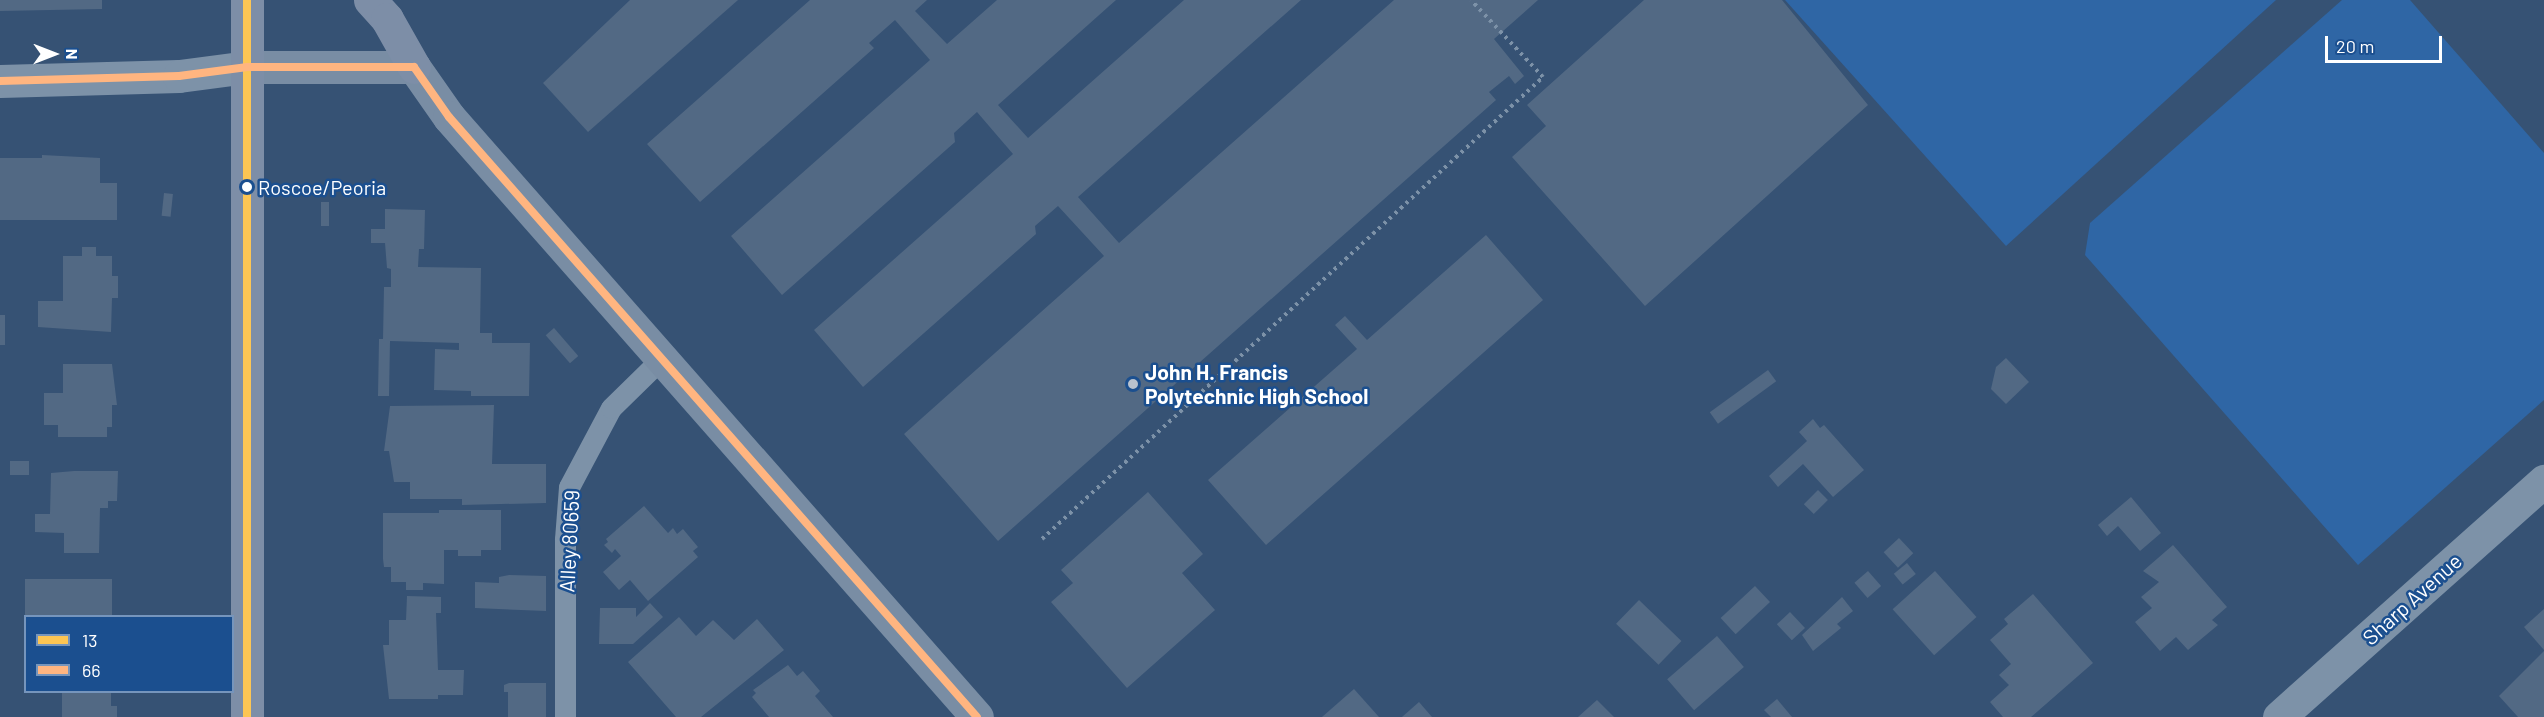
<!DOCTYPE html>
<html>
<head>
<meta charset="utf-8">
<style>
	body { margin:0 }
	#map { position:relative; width:2544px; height:717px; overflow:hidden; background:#365274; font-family:Barlow,sans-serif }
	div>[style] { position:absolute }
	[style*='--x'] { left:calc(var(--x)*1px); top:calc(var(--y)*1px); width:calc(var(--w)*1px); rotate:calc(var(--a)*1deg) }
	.green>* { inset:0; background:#2f66a5 }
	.building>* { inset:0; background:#526984; transform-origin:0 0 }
	.path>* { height:4px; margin-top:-2px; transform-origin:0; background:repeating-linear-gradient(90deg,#7d92a8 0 3px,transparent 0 7.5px) }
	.lane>* { height:21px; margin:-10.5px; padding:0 10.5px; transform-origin:10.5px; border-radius:10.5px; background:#7d92a8 }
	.street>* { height:33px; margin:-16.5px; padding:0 16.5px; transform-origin:16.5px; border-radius:16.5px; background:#7d92a8 }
	.secondary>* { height:33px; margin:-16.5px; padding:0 16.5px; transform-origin:16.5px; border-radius:16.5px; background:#798da4 }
	.primary>* { height:33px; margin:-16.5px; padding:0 16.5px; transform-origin:16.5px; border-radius:16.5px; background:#7d8ea7 }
	.bus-1>* { height:8px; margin:-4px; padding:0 4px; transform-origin:4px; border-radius:4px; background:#fcc553 }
	.bus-2>* { height:8px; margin:-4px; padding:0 4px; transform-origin:4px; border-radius:4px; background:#ffb580 }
	.dots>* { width:16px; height:16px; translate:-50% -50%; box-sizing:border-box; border:3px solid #1b4f8f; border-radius:50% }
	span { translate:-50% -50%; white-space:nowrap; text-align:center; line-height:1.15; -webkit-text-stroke:5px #1b4f8f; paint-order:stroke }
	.bus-label { font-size:20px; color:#fff }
	.left { translate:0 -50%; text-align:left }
	.poi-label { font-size:21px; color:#fff; font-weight:700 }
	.street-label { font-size:21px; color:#fff }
	.legend { position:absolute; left:24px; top:615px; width:210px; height:78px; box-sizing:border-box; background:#1b4f8f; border:2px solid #7695bc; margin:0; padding:8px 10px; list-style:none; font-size:18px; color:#fff }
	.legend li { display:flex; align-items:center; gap:12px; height:30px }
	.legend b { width:30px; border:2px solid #7695bc }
	.north { position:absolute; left:24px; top:24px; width:60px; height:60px; -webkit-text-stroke:4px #1b4f8f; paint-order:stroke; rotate:90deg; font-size:16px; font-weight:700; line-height:24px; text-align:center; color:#fff }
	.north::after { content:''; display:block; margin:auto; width:21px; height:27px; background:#fff; clip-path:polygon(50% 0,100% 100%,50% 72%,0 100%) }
	.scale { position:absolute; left:2325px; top:36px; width:117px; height:27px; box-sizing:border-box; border:3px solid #fff; border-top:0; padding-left:8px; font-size:18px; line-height:21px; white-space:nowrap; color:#fff; -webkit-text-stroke:4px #1b4f8f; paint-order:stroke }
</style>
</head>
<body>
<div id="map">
	<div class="green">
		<div style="clip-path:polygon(1785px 0,2276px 0,2006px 246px)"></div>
		<div style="clip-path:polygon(2342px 0,2410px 0,2544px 153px,2544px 400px,2358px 565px,2085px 255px,2090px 223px)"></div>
	</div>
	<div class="building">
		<div style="clip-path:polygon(0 0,102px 0,102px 9px,0 11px)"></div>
		<div style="clip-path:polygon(630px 0,738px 0,588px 132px,543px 83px)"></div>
		<div style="clip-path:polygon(810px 0,927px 0,915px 11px,947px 44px,997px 0,1116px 0,998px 105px,1028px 138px,1184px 0,1301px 0,1078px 197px,1119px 243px,1394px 0,1538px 0,1494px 39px,1524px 76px,1515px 84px,1509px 76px,1489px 92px,1496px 100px,998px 541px,904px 434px,1104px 256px,1058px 206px,1035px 226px,1036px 234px,863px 387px,814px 330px,1013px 154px,977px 112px,954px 133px,955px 142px,782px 295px,731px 236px,930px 60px,895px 20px,869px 43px,874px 48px,700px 202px,647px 144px)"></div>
		<div style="clip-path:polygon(1644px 0,1782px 0,1868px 105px,1645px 306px,1512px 157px,1546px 126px,1527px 105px)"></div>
		<div style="clip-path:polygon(42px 155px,100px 158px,100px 183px,117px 183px,117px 220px,0 220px,0 158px,42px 158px)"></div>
		<div style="left:164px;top:193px;width:9px;height:23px;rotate:6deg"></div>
		<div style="left:321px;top:202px;width:8px;height:24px"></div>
		<div style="clip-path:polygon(385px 209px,425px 210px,424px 249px,419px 249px,418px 267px,481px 268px,480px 333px,492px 333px,492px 343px,530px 343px,529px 396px,471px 396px,471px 391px,434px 390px,435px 349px,459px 350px,459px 343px,390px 341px,389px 396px,378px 396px,379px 339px,383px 339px,384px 287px,391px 287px,391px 269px,387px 268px,385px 243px,371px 243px,371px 229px,385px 229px)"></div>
		<div style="clip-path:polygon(1486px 235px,1543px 300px,1266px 545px,1208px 480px,1357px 349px,1335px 325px,1345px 316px,1367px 340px)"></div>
		<div style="clip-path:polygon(82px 247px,96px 247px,96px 256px,112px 256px,112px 276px,118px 276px,118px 298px,112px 298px,111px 332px,38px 327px,38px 301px,63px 301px,63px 256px,82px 256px)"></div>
		<div style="left:0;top:315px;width:5px;height:30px"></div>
		<div style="left:554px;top:328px;width:37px;height:11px;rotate:49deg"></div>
		<div style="clip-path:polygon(2006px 358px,2029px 382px,2006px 404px,1991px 389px,1996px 367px)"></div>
		<div style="clip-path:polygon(63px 364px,112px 364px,117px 405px,112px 405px,112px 427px,107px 427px,107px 437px,58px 437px,58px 425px,44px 425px,44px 393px,63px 393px)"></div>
		<div style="left:1768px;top:370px;width:14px;height:72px;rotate:54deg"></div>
		<div style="clip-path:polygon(494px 405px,492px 464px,546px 464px,546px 503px,462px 505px,462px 499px,410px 499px,410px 482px,394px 482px,389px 451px,384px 451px,390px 406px)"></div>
		<div style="clip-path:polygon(1813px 419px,1820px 428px,1824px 425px,1864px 470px,1833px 497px,1803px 464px,1778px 487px,1769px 476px,1807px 441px,1799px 432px)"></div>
		<div style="left:10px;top:461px;width:19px;height:14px"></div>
		<div style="clip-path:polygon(74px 471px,118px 471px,117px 501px,108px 501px,108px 508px,100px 508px,99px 553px,64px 553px,64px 533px,35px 532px,35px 514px,50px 514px,51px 473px)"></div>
		<div style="left:1818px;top:490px;width:14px;height:20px;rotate:45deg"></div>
		<div style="clip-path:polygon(1148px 492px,1203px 554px,1182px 573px,1215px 610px,1127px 688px,1051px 602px,1073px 583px,1061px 570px)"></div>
		<div style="clip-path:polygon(2131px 497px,2161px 533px,2140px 551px,2118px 526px,2107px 536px,2098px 525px)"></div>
		<div style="clip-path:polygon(644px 506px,668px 533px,673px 528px,677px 534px,683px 529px,698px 547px,693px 551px,698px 557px,648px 601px,630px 580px,619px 590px,603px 572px,621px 556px,615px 549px,612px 553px,604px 545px,608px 542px,606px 539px)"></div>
		<div style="clip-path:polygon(439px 510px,501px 510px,501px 550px,481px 550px,481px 556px,458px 556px,458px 550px,444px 550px,444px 584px,423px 583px,423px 590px,406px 590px,406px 582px,391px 582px,391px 567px,384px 567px,383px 559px,383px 513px,439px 513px)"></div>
		<div style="left:1899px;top:538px;width:21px;height:21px;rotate:47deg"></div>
		<div style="clip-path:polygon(2173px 545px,2227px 607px,2212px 620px,2218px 625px,2188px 650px,2176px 637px,2160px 651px,2135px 622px,2152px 608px,2141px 597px,2159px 582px,2143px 571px)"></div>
		<div style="left:1907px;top:563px;width:14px;height:17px;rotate:51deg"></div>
		<div style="left:1868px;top:571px;width:20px;height:18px;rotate:49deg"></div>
		<div style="left:1935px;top:571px;width:62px;height:57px;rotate:48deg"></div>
		<div style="clip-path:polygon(509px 575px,546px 576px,546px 611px,475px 608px,475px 582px,499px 583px,499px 577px)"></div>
		<div style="left:25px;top:579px;width:87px;height:37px"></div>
		<div style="left:1755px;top:586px;width:22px;height:47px;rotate:47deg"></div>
		<div style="clip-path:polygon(2033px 594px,2093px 663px,2031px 717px,2003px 717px,1990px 702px,2009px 685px,1999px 675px,2011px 664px,1990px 640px,2008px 624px,2004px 619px)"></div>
		<div style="clip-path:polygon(407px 596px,441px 597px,441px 613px,436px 613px,438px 670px,464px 670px,463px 695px,438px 695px,438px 699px,389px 699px,383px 645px,389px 645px,389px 620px,406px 620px)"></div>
		<div style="clip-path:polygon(1842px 597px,1853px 611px,1837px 624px,1841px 628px,1813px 651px,1802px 635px)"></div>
		<div style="left:1639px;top:600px;width:59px;height:33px;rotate:44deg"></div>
		<div style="clip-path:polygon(650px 603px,663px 617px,633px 644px,599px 644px,600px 608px,636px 608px,636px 617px)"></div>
		<div style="clip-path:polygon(2544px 609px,2544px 650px,2524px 627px)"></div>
		<div style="left:1790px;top:612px;width:22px;height:18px;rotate:47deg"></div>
		<div style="clip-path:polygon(679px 617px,696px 636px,713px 620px,734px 640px,757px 619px,784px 650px,701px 717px,676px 717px,628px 662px)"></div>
		<div style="left:1717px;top:636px;width:41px;height:66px;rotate:49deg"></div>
		<div style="clip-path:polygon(2544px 651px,2544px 717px,2518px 717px,2499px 696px)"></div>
		<div style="clip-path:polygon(788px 665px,797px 676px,803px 671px,820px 691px,815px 696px,833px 717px,769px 717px,752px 697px,756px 693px,753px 690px)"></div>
		<div style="clip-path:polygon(509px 683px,546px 683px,546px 717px,508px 717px,508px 692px,504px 692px,504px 685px)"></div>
		<div style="clip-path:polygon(1354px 689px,1379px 717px,1322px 717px)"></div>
		<div style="clip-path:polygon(62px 692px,111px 692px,111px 706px,117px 706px,117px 717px,62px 717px)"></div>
		<div style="clip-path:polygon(1777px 699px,1792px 717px,1771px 717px,1764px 710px)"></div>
		<div style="clip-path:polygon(1597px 700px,1614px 717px,1578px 717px)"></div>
		<div style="clip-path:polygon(1419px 702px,1432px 717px,1402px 717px)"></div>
	</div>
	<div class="path">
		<div style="--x:1042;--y:539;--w:682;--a:-42.68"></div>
		<div style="--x:1543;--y:77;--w:105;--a:-133.1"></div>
	</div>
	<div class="lane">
		<div style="--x:565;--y:717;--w:178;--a:-90"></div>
		<div style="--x:565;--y:539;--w:52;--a:-85.6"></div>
		<div style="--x:569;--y:487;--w:89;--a:-62"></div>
		<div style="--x:611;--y:408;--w:69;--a:-44.4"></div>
	</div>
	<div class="street">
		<div style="--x:0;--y:81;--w:179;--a:-1.6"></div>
		<div style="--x:179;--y:76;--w:69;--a:-7.5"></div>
		<div style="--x:2279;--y:717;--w:355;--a:-41.7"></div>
	</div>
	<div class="secondary">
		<div style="--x:247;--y:67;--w:167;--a:0"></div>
		<div style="--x:414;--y:67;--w:61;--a:55"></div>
		<div style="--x:449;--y:117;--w:799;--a:48.65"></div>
	</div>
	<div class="primary">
		<div style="--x:247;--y:0;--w:717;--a:90"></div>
		<div style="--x:370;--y:0;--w:25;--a:48"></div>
		<div style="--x:387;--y:19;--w:55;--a:60.6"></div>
	</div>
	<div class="bus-1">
		<div style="--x:247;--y:0;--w:717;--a:90"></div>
	</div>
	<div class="bus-2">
		<div style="--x:0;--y:81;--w:179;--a:-1.6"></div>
		<div style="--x:179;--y:76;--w:69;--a:-7.5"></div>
		<div style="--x:247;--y:67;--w:167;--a:0"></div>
		<div style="--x:414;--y:67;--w:61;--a:55"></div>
		<div style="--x:449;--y:117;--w:799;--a:48.65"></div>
	</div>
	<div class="dots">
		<div style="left:247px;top:187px;background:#fff"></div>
		<div style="left:1133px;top:384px;background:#b9c2ce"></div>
	</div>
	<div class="bus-label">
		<span class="left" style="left:258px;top:187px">Roscoe/Peoria</span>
	</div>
	<div class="poi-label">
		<span class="left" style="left:1145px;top:384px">John H. Francis<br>Polytechnic High School</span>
	</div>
	<div class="street-label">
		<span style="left:569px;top:541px;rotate:-87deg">Alley 80659</span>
		<span style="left:2412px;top:599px;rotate:-42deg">Sharp Avenue</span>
	</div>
	<ul class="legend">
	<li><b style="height:8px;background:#fcc553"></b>13</li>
	<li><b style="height:8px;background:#ffb580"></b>66</li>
	</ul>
	<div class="north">N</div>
	<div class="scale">20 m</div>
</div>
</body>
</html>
